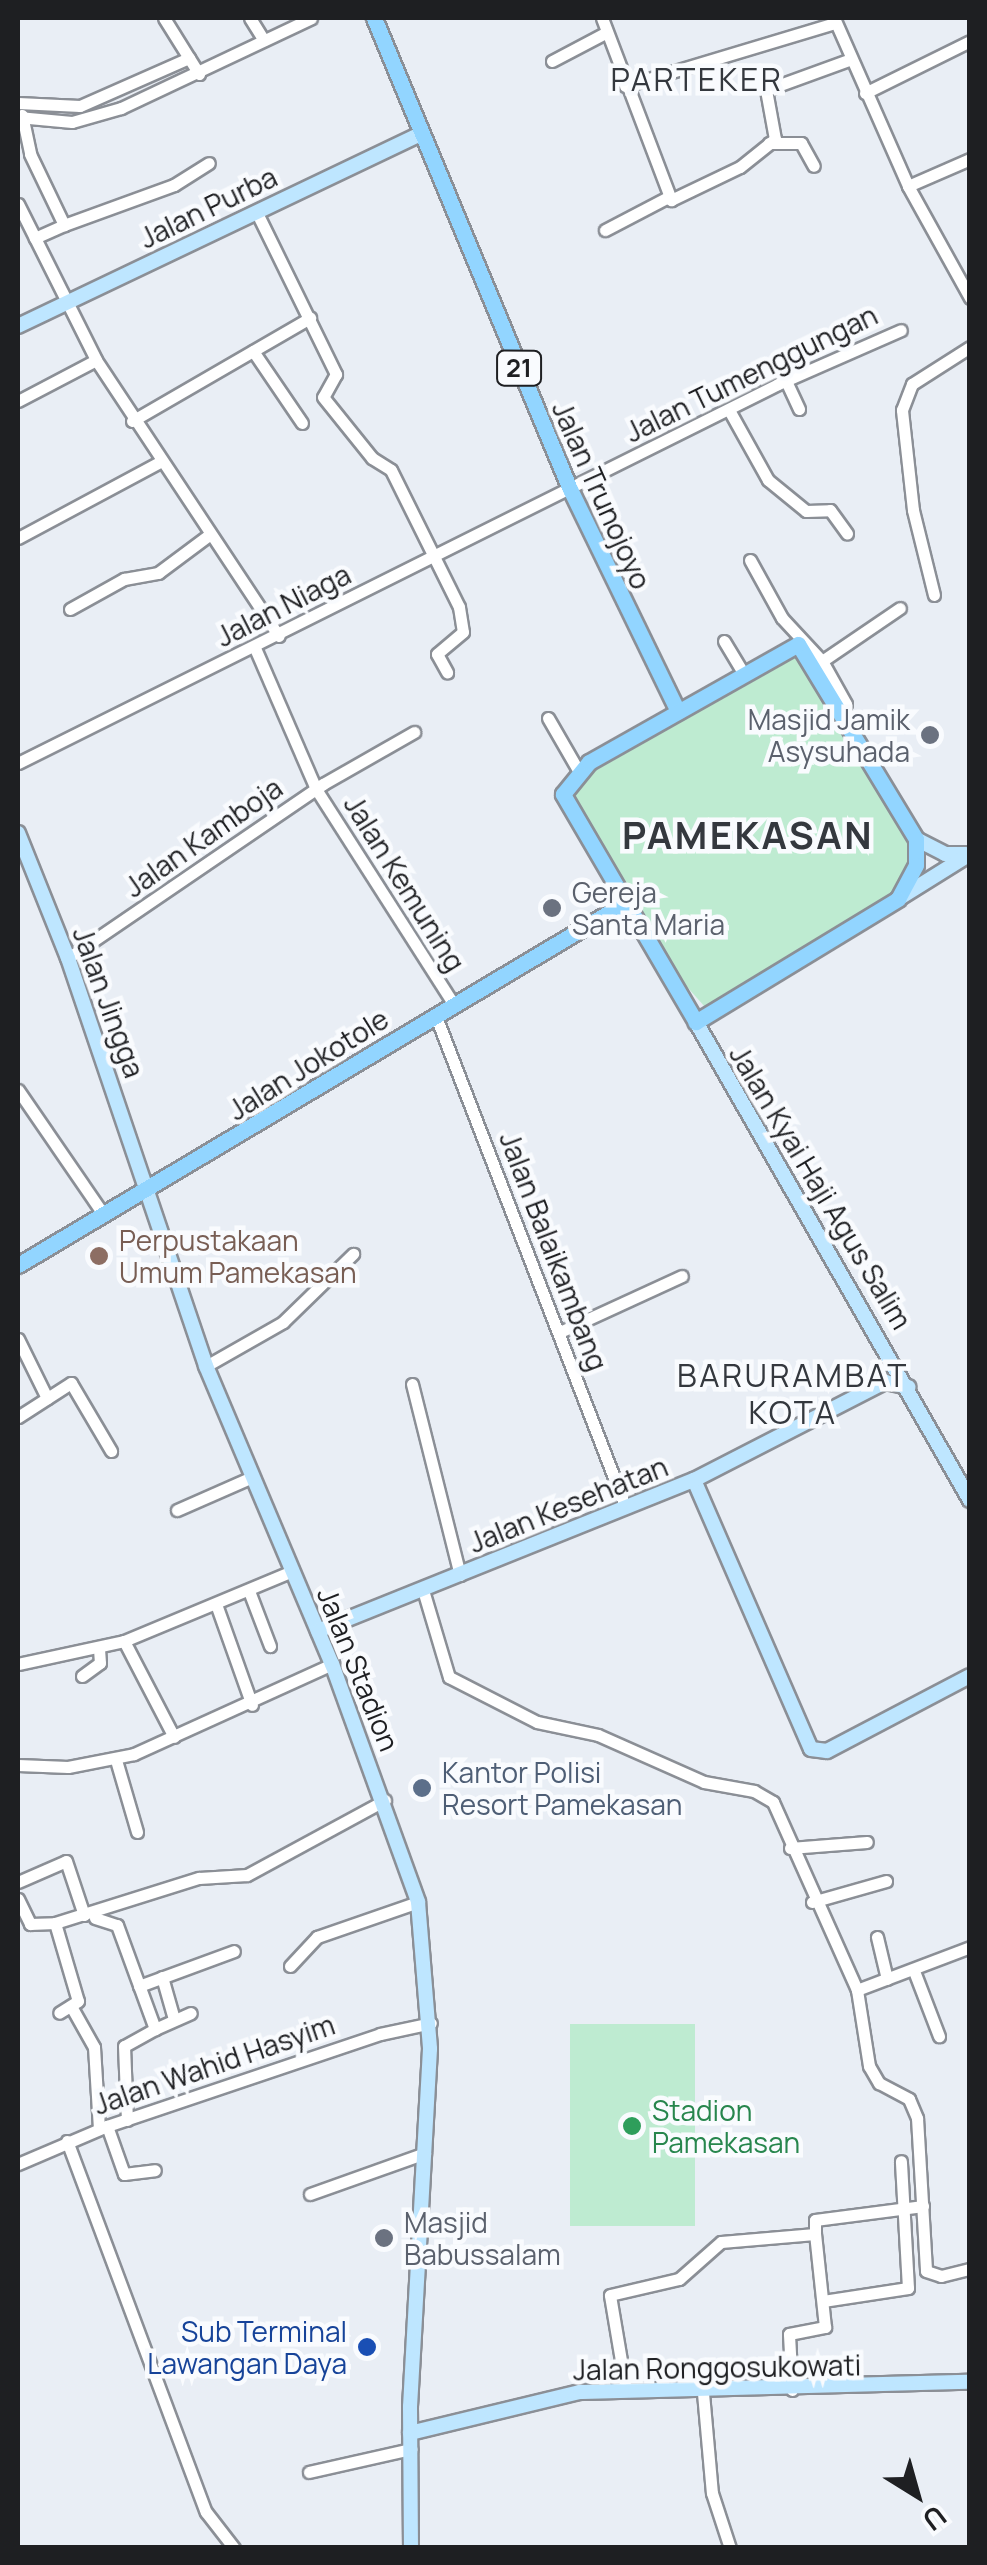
<!DOCTYPE html>
<html>
<head>
<meta charset="utf-8">
<style>
	body { margin:0 }
	#map { position:relative; width:987px; height:2565px; overflow:hidden; background:#e9eef5; font-family:Manrope,sans-serif }
	div>[style] { position:absolute }
	[style*='--x'] { left:calc(var(--x)*1px); top:calc(var(--y)*1px); width:calc(var(--w)*1px); rotate:calc(var(--a)*1deg) }
	.green>* { inset:0; background:#beebd1; transform-origin:0 0 }
	.roads { filter:drop-shadow(2px 0 #8b8f96) drop-shadow(-2px 0 #8b8f96) drop-shadow(0 2px #8b8f96) drop-shadow(0 -2px #8b8f96) }
	.minor>* { height:11px; margin:-5.5px; padding:0 5.5px; transform-origin:5.5px; border-radius:5.5px; background:#fff }
	.major>* { height:14px; margin:-7px; padding:0 7px; transform-origin:7px; border-radius:7px; background:#bee6ff }
	.highway>* { height:15px; margin:-7.5px; padding:0 7.5px; transform-origin:7.5px; border-radius:7.5px; background:#92d5ff }
	.dots>* { width:28px; height:28px; translate:-50% -50%; box-sizing:border-box; border:5px solid #f9fbfe; border-radius:50% }
	span { translate:-50% -50%; white-space:nowrap; text-align:center; line-height:1.15; -webkit-text-stroke:9px #f9fbfe; paint-order:stroke }
	.shield-label span { padding:2px 8px; background:#f9fbfe; border:2px solid; border-radius:8px; -webkit-text-stroke-width:0 }
	.shield-label { font-size:25px; color:#1e1f22; font-weight:700 }
	.street-label { font-size:28px; color:#1e1f22 }
	.worship-label { font-size:28px; color:#5b616d }
	.right { translate:-100% -50%; text-align:right }
	.left { translate:0 -50%; text-align:left }
	.education-label { font-size:28px; color:#785e54 }
	.service-label { font-size:28px; color:#4e5e75 }
	.leisure-label { font-size:28px; color:#27864d }
	.transit-label { font-size:28px; color:#164399 }
	.quarter-label { font-size:32px; color:#34383e; letter-spacing:2.5px }
	.district-label { font-size:38px; color:#34383e; font-weight:700; letter-spacing:2.5px }
	.frame { position:absolute; inset:0; border:20px solid #1e1f22; pointer-events:none }
	.north { position:absolute; left:867px; top:2445px; width:100px; height:100px; -webkit-text-stroke:8px #f9fbfe; paint-order:stroke; rotate:143deg; font-size:28px; font-weight:700; line-height:40px; text-align:center; color:#1e1f22 }
	.north::after { content:''; display:block; margin:auto; width:35px; height:45px; background:#1e1f22; clip-path:polygon(50% 0,100% 100%,50% 72%,0 100%) }
</style>
</head>
<body>
<div id="map">
	<div class="green">
		<div style="clip-path:polygon(800px 653px,923px 858px,920px 877px,717px 1006px,705px 1007px,664px 961px,575px 806px,574px 789px,593px 765px,786px 655px)"></div>
		<div style="left:695px;top:2024px;width:202px;height:125px;rotate:90deg"></div>
	</div>
	<div class="roads">
		<div class="minor">
			<div style="--x:164;--y:18;--w:47;--a:58"></div>
			<div style="--x:250;--y:18;--w:26;--a:58"></div>
			<div style="--x:602;--y:18;--w:195;--a:69.2"></div>
			<div style="--x:671;--y:200;--w:76;--a:-25.6"></div>
			<div style="--x:740;--y:167;--w:45;--a:-38.7"></div>
			<div style="--x:775;--y:139;--w:50;--a:-100.4"></div>
			<div style="--x:766;--y:90;--w:90;--a:-20"></div>
			<div style="--x:834;--y:18;--w:184;--a:66.2"></div>
			<div style="--x:908;--y:186;--w:128;--a:61"></div>
			<div style="--x:552;--y:61;--w:62;--a:-27.8"></div>
			<div style="--x:625;--y:86;--w:219;--a:-16.7"></div>
			<div style="--x:865;--y:93;--w:117;--a:-26.3"></div>
			<div style="--x:18;--y:103;--w:62;--a:2.8"></div>
			<div style="--x:80;--y:106;--w:119;--a:-23.8"></div>
			<div style="--x:189;--y:58;--w:19;--a:58"></div>
			<div style="--x:22;--y:115;--w:40;--a:78"></div>
			<div style="--x:30;--y:154;--w:79;--a:64.4"></div>
			<div style="--x:64;--y:225;--w:32;--a:156"></div>
			<div style="--x:18;--y:117;--w:54;--a:5.3"></div>
			<div style="--x:72;--y:122;--w:51;--a:-15.9"></div>
			<div style="--x:121;--y:108;--w:210;--a:-25.3"></div>
			<div style="--x:769;--y:143;--w:32;--a:0"></div>
			<div style="--x:801;--y:143;--w:26;--a:61"></div>
			<div style="--x:908;--y:186;--w:68;--a:-23.5"></div>
			<div style="--x:18;--y:204;--w:174;--a:63.4"></div>
			<div style="--x:96;--y:360;--w:331;--a:56.5"></div>
			<div style="--x:256;--y:211;--w:182;--a:63.9"></div>
			<div style="--x:336;--y:374;--w:26;--a:119"></div>
			<div style="--x:323;--y:397;--w:78;--a:51.2"></div>
			<div style="--x:372;--y:458;--w:22;--a:32"></div>
			<div style="--x:391;--y:470;--w:153;--a:63.6"></div>
			<div style="--x:459;--y:607;--w:25;--a:81"></div>
			<div style="--x:463;--y:632;--w:34;--a:140"></div>
			<div style="--x:437;--y:654;--w:21;--a:61"></div>
			<div style="--x:64;--y:225;--w:117;--a:-20"></div>
			<div style="--x:174;--y:185;--w:41;--a:-32.2"></div>
			<div style="--x:605;--y:230;--w:71;--a:-27.6"></div>
			<div style="--x:253;--y:351;--w:87;--a:55.8"></div>
			<div style="--x:786;--y:381;--w:31;--a:65"></div>
			<div style="--x:18;--y:401;--w:88;--a:-27.7"></div>
			<div style="--x:729;--y:410;--w:80;--a:60.9"></div>
			<div style="--x:768;--y:480;--w:49;--a:39.2"></div>
			<div style="--x:806;--y:511;--w:24;--a:-2"></div>
			<div style="--x:830;--y:510;--w:29;--a:54"></div>
			<div style="--x:132;--y:421;--w:206;--a:-30.1"></div>
			<div style="--x:18;--y:538;--w:159;--a:-28.2"></div>
			<div style="--x:750;--y:560;--w:66;--a:61.1"></div>
			<div style="--x:782;--y:618;--w:59;--a:47.1"></div>
			<div style="--x:822;--y:661;--w:49;--a:60.8"></div>
			<div style="--x:846;--y:704;--w:12;--a:132"></div>
			<div style="--x:934;--y:595;--w:88;--a:-103.9"></div>
			<div style="--x:913;--y:510;--w:101;--a:-96.3"></div>
			<div style="--x:902;--y:410;--w:28;--a:-69"></div>
			<div style="--x:912;--y:384;--w:69;--a:-32.5"></div>
			<div style="--x:70;--y:609;--w:62;--a:-29.1"></div>
			<div style="--x:124;--y:579;--w:35;--a:-10"></div>
			<div style="--x:158;--y:573;--w:64;--a:-36.7"></div>
			<div style="--x:724;--y:641;--w:39;--a:59"></div>
			<div style="--x:255;--y:648;--w:154;--a:66.6"></div>
			<div style="--x:316;--y:789;--w:254;--a:57.4"></div>
			<div style="--x:822;--y:661;--w:94;--a:-34.2"></div>
			<div style="--x:548;--y:718;--w:60;--a:60"></div>
			<div style="--x:18;--y:763;--w:849;--a:-26.5"></div>
			<div style="--x:778;--y:384;--w:134;--a:-23.7"></div>
			<div style="--x:68;--y:958;--w:309;--a:-34.3"></div>
			<div style="--x:323;--y:784;--w:105;--a:-29.7"></div>
			<div style="--x:435;--y:1014;--w:527;--a:68.88"></div>
			<div style="--x:18;--y:1090;--w:152;--a:55.5"></div>
			<div style="--x:560;--y:1332;--w:134;--a:-24.7"></div>
			<div style="--x:18;--y:1339;--w:66;--a:63.8"></div>
			<div style="--x:206;--y:1366;--w:89;--a:-29.7"></div>
			<div style="--x:283;--y:1322;--w:98;--a:-44.2"></div>
			<div style="--x:412;--y:1384;--w:197;--a:75.9"></div>
			<div style="--x:18;--y:1417;--w:63;--a:-32.7"></div>
			<div style="--x:71;--y:1383;--w:79;--a:59.5"></div>
			<div style="--x:177;--y:1510;--w:80;--a:-23.7"></div>
			<div style="--x:423;--y:1590;--w:91;--a:73.4"></div>
			<div style="--x:449;--y:1677;--w:99;--a:27.1"></div>
			<div style="--x:537;--y:1722;--w:62;--a:12"></div>
			<div style="--x:598;--y:1735;--w:116;--a:23.9"></div>
			<div style="--x:704;--y:1782;--w:51;--a:10.2"></div>
			<div style="--x:754;--y:1791;--w:22;--a:30"></div>
			<div style="--x:773;--y:1802;--w:206;--a:65.9"></div>
			<div style="--x:857;--y:1990;--w:77;--a:81"></div>
			<div style="--x:869;--y:2066;--w:20;--a:60"></div>
			<div style="--x:879;--y:2083;--w:34;--a:28"></div>
			<div style="--x:909;--y:2099;--w:21;--a:67"></div>
			<div style="--x:917;--y:2118;--w:153;--a:86.6"></div>
			<div style="--x:926;--y:2271;--w:16;--a:18"></div>
			<div style="--x:941;--y:2276;--w:30;--a:-14"></div>
			<div style="--x:249;--y:1591;--w:59;--a:69.1"></div>
			<div style="--x:216;--y:1604;--w:107;--a:70.4"></div>
			<div style="--x:124;--y:1641;--w:108;--a:62.5"></div>
			<div style="--x:18;--y:1664;--w:108;--a:-12.2"></div>
			<div style="--x:124;--y:1641;--w:182;--a:-22.6"></div>
			<div style="--x:82;--y:1676;--w:22;--a:-36"></div>
			<div style="--x:100;--y:1663;--w:14;--a:-94"></div>
			<div style="--x:116;--y:1760;--w:75;--a:73.7"></div>
			<div style="--x:18;--y:1765;--w:50;--a:2.3"></div>
			<div style="--x:68;--y:1767;--w:67;--a:-11.1"></div>
			<div style="--x:134;--y:1754;--w:217;--a:-24.4"></div>
			<div style="--x:790;--y:1848;--w:77;--a:-4.5"></div>
			<div style="--x:18;--y:1882;--w:52;--a:-23.6"></div>
			<div style="--x:66;--y:1861;--w:57;--a:71.6"></div>
			<div style="--x:18;--y:1899;--w:28;--a:64"></div>
			<div style="--x:30;--y:1924;--w:25;--a:-2"></div>
			<div style="--x:55;--y:1923;--w:151;--a:-17.4"></div>
			<div style="--x:199;--y:1878;--w:48;--a:-3.6"></div>
			<div style="--x:247;--y:1875;--w:157;--a:-28.5"></div>
			<div style="--x:812;--y:1902;--w:77;--a:-15.8"></div>
			<div style="--x:95;--y:1918;--w:23;--a:18"></div>
			<div style="--x:117;--y:1925;--w:111;--a:69.9"></div>
			<div style="--x:155;--y:2029;--w:35;--a:151"></div>
			<div style="--x:124;--y:2046;--w:74;--a:87.7"></div>
			<div style="--x:55;--y:1923;--w:81;--a:73.6"></div>
			<div style="--x:78;--y:2001;--w:22;--a:148"></div>
			<div style="--x:877;--y:1937;--w:43;--a:76.6"></div>
			<div style="--x:290;--y:1966;--w:40;--a:-47"></div>
			<div style="--x:317;--y:1937;--w:107;--a:-19.1"></div>
			<div style="--x:914;--y:1971;--w:70;--a:69"></div>
			<div style="--x:162;--y:1977;--w:44;--a:74.1"></div>
			<div style="--x:139;--y:1986;--w:101;--a:-20.2"></div>
			<div style="--x:857;--y:1990;--w:121;--a:-20.8"></div>
			<div style="--x:72;--y:2008;--w:45;--a:60.6"></div>
			<div style="--x:94;--y:2047;--w:82;--a:86.5"></div>
			<div style="--x:155;--y:2029;--w:39;--a:-24"></div>
			<div style="--x:107;--y:2126;--w:51;--a:70.5"></div>
			<div style="--x:124;--y:2174;--w:31;--a:-7"></div>
			<div style="--x:67;--y:2141;--w:396;--a:69.5"></div>
			<div style="--x:206;--y:2512;--w:46;--a:52.1"></div>
			<div style="--x:18;--y:2164;--w:97;--a:-23.1"></div>
			<div style="--x:107;--y:2126;--w:288;--a:-18.6"></div>
			<div style="--x:380;--y:2034;--w:52;--a:-12.2"></div>
			<div style="--x:310;--y:2194;--w:122;--a:-19.6"></div>
			<div style="--x:823;--y:2301;--w:86;--a:-8.7"></div>
			<div style="--x:908;--y:2288;--w:127;--a:-93.2"></div>
			<div style="--x:626;--y:2390;--w:96;--a:-99.6"></div>
			<div style="--x:610;--y:2295;--w:71;--a:-13.1"></div>
			<div style="--x:679;--y:2279;--w:56;--a:-41.4"></div>
			<div style="--x:721;--y:2242;--w:94;--a:-4.9"></div>
			<div style="--x:815;--y:2234;--w:14;--a:-90"></div>
			<div style="--x:815;--y:2220;--w:109;--a:-7.4"></div>
			<div style="--x:792;--y:2390;--w:56;--a:-93.1"></div>
			<div style="--x:789;--y:2334;--w:37;--a:-11"></div>
			<div style="--x:825;--y:2327;--w:94;--a:-96.1"></div>
			<div style="--x:703;--y:2393;--w:100;--a:84.9"></div>
			<div style="--x:712;--y:2493;--w:58;--a:71.9"></div>
			<div style="--x:309;--y:2472;--w:105;--a:-12.7"></div>
		</div>
		<div class="major">
			<div style="--x:18;--y:326;--w:445;--a:-25.5"></div>
			<div style="--x:18;--y:833;--w:135;--a:68.2"></div>
			<div style="--x:68;--y:958;--w:431;--a:71.3"></div>
			<div style="--x:206;--y:1366;--w:324;--a:67.1"></div>
			<div style="--x:332;--y:1664;--w:253;--a:70.1"></div>
			<div style="--x:418;--y:1902;--w:147;--a:85.3"></div>
			<div style="--x:430;--y:2049;--w:359;--a:93.2"></div>
			<div style="--x:410;--y:2407;--w:141;--a:89.6"></div>
			<div style="--x:916;--y:839;--w:33;--a:27"></div>
			<div style="--x:945;--y:854;--w:21;--a:0"></div>
			<div style="--x:898;--y:899;--w:85;--a:-32"></div>
			<div style="--x:696;--y:1022;--w:551;--a:60.18"></div>
			<div style="--x:694;--y:1480;--w:293;--a:66.5"></div>
			<div style="--x:811;--y:1749;--w:16;--a:7"></div>
			<div style="--x:827;--y:1751;--w:161;--a:-27.7"></div>
			<div style="--x:318;--y:1631;--w:405;--a:-21.9"></div>
			<div style="--x:694;--y:1480;--w:215;--a:-27.2"></div>
			<div style="--x:885;--y:1382;--w:24;--a:12"></div>
			<div style="--x:410;--y:2433;--w:175;--a:-13.6"></div>
			<div style="--x:580;--y:2392;--w:390;--a:-1.5"></div>
		</div>
		<div class="highway">
			<div style="--x:374;--y:18;--w:510;--a:67.41"></div>
			<div style="--x:570;--y:489;--w:247;--a:64.1"></div>
			<div style="--x:798;--y:644;--w:228;--a:58.8"></div>
			<div style="--x:916;--y:839;--w:26;--a:90"></div>
			<div style="--x:916;--y:865;--w:38;--a:118"></div>
			<div style="--x:898;--y:899;--w:237;--a:148.7"></div>
			<div style="--x:696;--y:1022;--w:264;--a:-120.3"></div>
			<div style="--x:563;--y:794;--w:41;--a:-50.9"></div>
			<div style="--x:589;--y:762;--w:240;--a:-29.4"></div>
			<div style="--x:18;--y:1265;--w:707;--a:-30.81"></div>
		</div>
	</div>
	<div class="dots">
		<div style="left:930px;top:735px;background:#6b7280"></div>
		<div style="left:552px;top:908px;background:#6b7280"></div>
		<div style="left:99px;top:1256px;background:#8d6e63"></div>
		<div style="left:422px;top:1788px;background:#5c6f8a"></div>
		<div style="left:632px;top:2126px;background:#2e9e5b"></div>
		<div style="left:384px;top:2238px;background:#6b7280"></div>
		<div style="left:367px;top:2347px;background:#1a4fb4"></div>
	</div>
	<div class="shield-label">
		<span style="left:519px;top:368px">21</span>
	</div>
	<div class="street-label">
		<span style="left:208px;top:207px;rotate:-26deg">Jalan Purba</span>
		<span style="left:751px;top:373px;rotate:-26deg">Jalan Tumenggungan</span>
		<span style="left:602px;top:495px;rotate:66deg">Jalan Trunojoyo</span>
		<span style="left:283px;top:605px;rotate:-27deg">Jalan Niaga</span>
		<span style="left:203px;top:837px;rotate:-35deg">Jalan Kamboja</span>
		<span style="left:405px;top:883px;rotate:58deg">Jalan Kemuning</span>
		<span style="left:109px;top:1002px;rotate:70deg">Jalan Jingga</span>
		<span style="left:308px;top:1064px;rotate:-32deg">Jalan Jokotole</span>
		<span style="left:821px;top:1187px;rotate:59deg">Jalan Kyai Haji Agus Salim</span>
		<span style="left:554px;top:1251px;rotate:69deg">Jalan Balaikambang</span>
		<span style="left:568px;top:1504px;rotate:-22deg">Jalan Kesehatan</span>
		<span style="left:359px;top:1669px;rotate:68deg">Jalan Stadion</span>
		<span style="left:214px;top:2064px;rotate:-19deg">Jalan Wahid Hasyim</span>
		<span style="left:717px;top:2367px;rotate:-1deg">Jalan Ronggosukowati</span>
	</div>
	<div class="worship-label">
		<span class="right" style="left:910px;top:735px">Masjid Jamik<br>Asysuhada</span>
		<span class="left" style="left:572px;top:908px">Gereja<br>Santa Maria</span>
		<span class="left" style="left:404px;top:2238px">Masjid<br>Babussalam</span>
	</div>
	<div class="education-label">
		<span class="left" style="left:119px;top:1256px">Perpustakaan<br>Umum Pamekasan</span>
	</div>
	<div class="service-label">
		<span class="left" style="left:442px;top:1788px">Kantor Polisi<br>Resort Pamekasan</span>
	</div>
	<div class="leisure-label">
		<span class="left" style="left:652px;top:2126px">Stadion<br>Pamekasan</span>
	</div>
	<div class="transit-label">
		<span class="right" style="left:347px;top:2347px">Sub Terminal<br>Lawangan Daya</span>
	</div>
	<div class="quarter-label">
		<span style="left:697px;top:79px">PARTEKER</span>
		<span style="left:793px;top:1394px">BARURAMBAT<br>KOTA</span>
	</div>
	<div class="district-label">
		<span style="left:748px;top:835px">PAMEKASAN</span>
	</div>
	<div class="frame"></div>
	<div class="north">U</div>
</div>
</body>
</html>
